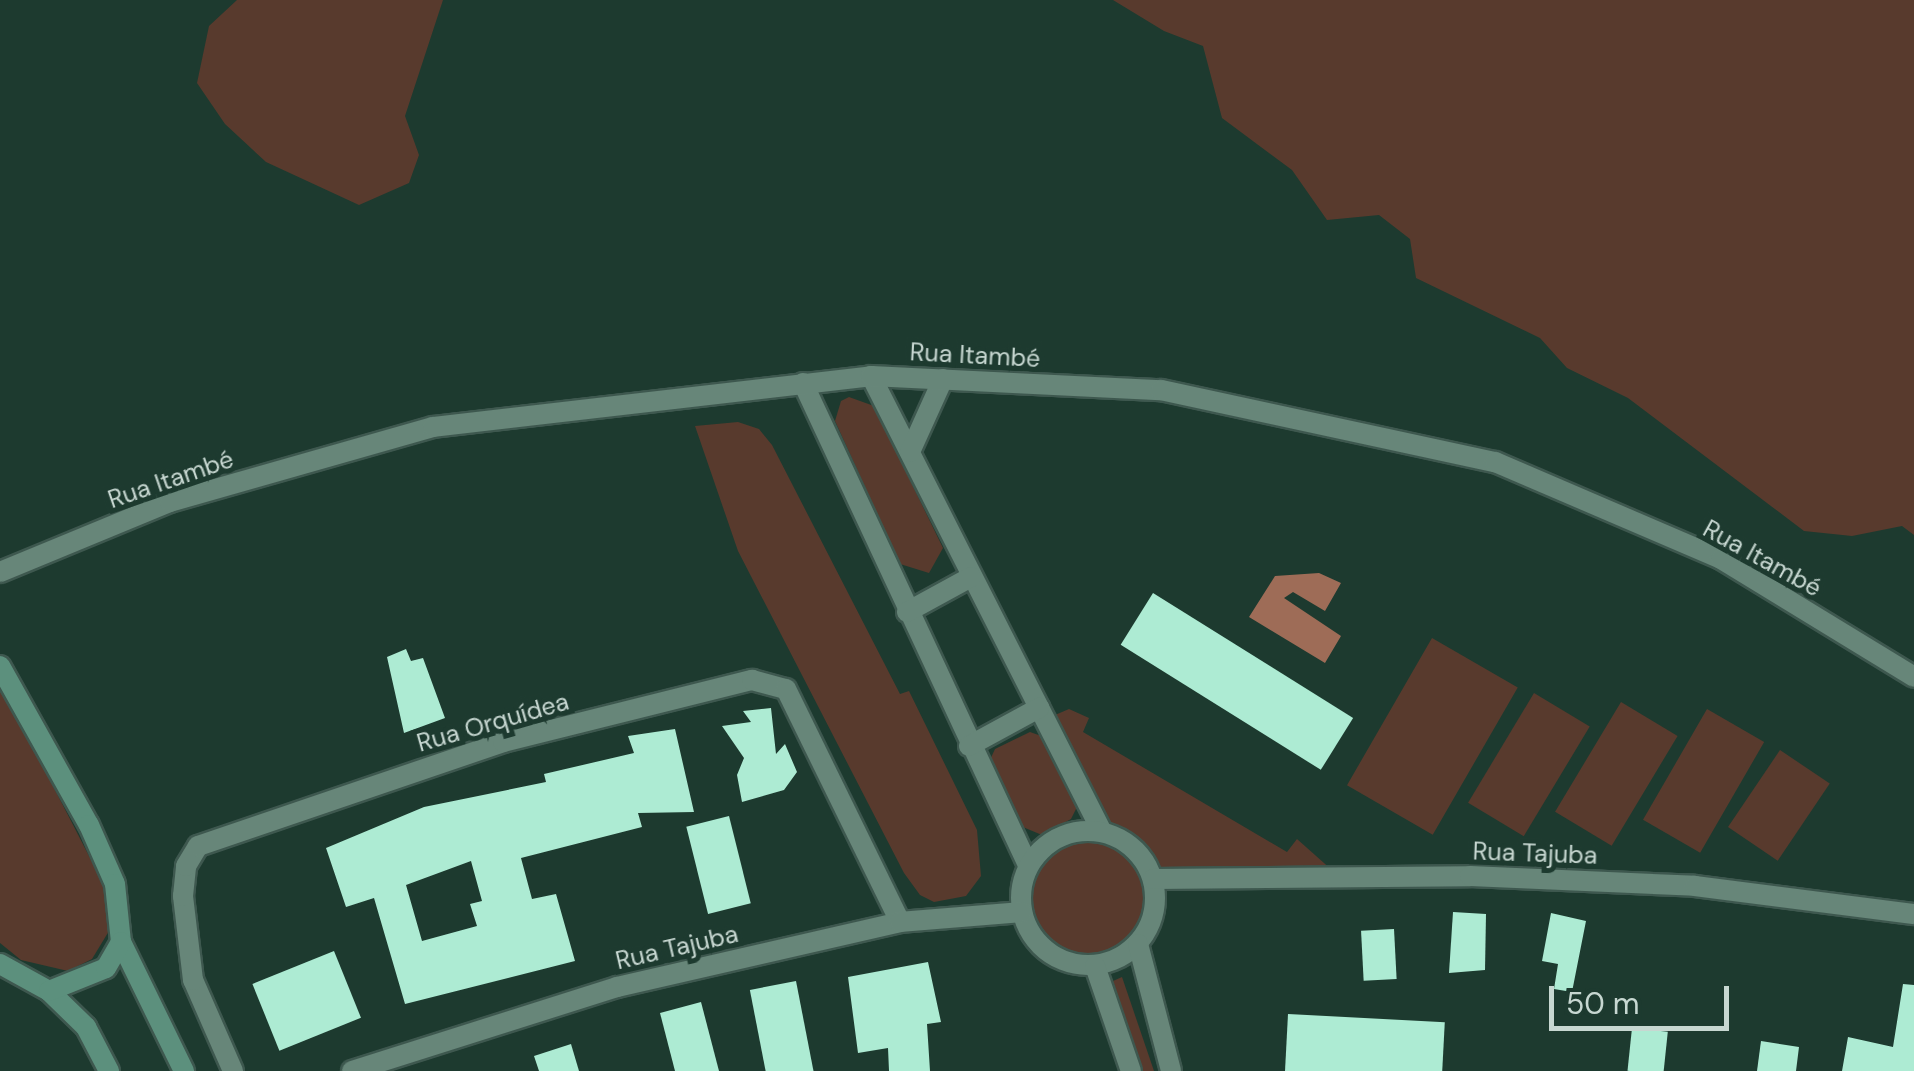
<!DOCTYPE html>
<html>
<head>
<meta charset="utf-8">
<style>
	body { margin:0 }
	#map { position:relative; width:1914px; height:1071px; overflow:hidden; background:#1d3a2f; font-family:"DM Sans",sans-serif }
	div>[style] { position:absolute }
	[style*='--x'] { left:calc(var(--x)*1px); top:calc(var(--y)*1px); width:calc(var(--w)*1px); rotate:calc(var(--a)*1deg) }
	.green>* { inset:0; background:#583a2d; transform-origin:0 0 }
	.round { border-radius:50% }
	.water>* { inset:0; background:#9e6c57 }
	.building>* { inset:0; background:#adebd3; transform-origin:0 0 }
	.roads { filter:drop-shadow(2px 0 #3e584f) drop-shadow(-2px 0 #3e584f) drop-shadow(0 2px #3e584f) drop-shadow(0 -2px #3e584f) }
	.street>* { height:20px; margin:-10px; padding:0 10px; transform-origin:10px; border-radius:10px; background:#678679 }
	.street>.ring { margin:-10px; padding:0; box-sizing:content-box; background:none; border:20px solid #678679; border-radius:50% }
	.secondary>* { height:20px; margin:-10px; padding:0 10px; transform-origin:10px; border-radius:10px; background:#5c907d }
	span { translate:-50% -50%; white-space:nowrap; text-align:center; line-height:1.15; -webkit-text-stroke:10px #1d3a2f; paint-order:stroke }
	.street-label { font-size:25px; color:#c7d7d1 }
	.scale { position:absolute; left:1549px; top:986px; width:180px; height:45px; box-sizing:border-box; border:5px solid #c7d7d1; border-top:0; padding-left:12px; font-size:30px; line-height:35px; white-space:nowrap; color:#c7d7d1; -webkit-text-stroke:8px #1d3a2f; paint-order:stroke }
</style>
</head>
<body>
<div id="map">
	<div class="green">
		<div style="clip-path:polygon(237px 0,443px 0,405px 116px,419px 155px,409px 183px,359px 205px,266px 162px,225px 124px,197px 83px,209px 26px)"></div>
		<div style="clip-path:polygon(1113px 0,1914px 0,1914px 535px,1902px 526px,1852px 536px,1804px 531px,1628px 398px,1567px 368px,1540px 338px,1416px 278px,1410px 239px,1379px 215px,1327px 220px,1292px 170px,1222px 118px,1203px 46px,1164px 31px)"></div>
		<div style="clip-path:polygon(849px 397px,874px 406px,943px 548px,929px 573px,900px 564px,835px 421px,841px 401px)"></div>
		<div style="clip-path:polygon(738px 422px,759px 429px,772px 445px,900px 694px,909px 691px,977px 830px,981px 876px,966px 896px,934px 902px,920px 895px,904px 873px,738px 551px,695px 426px)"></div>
		<div style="left:1432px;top:638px;width:99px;height:170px;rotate:30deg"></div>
		<div style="clip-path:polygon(0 683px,105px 887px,109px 931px,92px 959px,68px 971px,21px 960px,0 943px)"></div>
		<div style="left:1534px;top:693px;width:65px;height:128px;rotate:31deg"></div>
		<div style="left:1621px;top:702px;width:66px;height:128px;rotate:31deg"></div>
		<div style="clip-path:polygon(1069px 709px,1089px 718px,1083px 732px,1287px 852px,1297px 839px,1333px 871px,1157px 867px,1145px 844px,1107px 821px,1055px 715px)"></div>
		<div style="left:1707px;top:709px;width:66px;height:128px;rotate:30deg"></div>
		<div style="clip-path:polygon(1030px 732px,1047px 738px,1077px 807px,1071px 819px,1042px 835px,1018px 825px,988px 764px,995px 749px)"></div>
		<div style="left:1780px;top:750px;width:60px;height:93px;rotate:34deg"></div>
		<div class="round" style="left:1030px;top:840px;width:116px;height:116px"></div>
		<div style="clip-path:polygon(1122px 977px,1154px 1071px,1142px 1071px,1113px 981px)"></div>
	</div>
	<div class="water">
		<div style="clip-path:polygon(1319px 573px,1341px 583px,1325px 611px,1293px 592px,1284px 598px,1341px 636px,1325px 663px,1249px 617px,1275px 576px)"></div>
	</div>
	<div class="building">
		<div style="left:1153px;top:593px;width:236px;height:61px;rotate:32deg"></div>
		<div style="clip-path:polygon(406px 649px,411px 661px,423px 658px,445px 718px,404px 733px,387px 657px)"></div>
		<div style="clip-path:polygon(771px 708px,776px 754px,785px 744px,797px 772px,784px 790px,742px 802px,737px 775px,744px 758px,722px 726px,751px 722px,743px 711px)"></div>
		<div style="clip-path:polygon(evenodd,675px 729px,694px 812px,638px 813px,642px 827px,521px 858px,532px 899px,556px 894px,575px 961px,405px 1004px,374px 898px,346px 907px,326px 848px,424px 807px,546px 782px,544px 774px,634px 753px,628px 736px,675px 729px,471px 861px,482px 901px,470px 904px,477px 926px,422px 941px,406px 885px,471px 861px)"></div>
		<div style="left:729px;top:816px;width:90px;height:44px;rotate:76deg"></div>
		<div style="clip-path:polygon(1453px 912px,1486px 914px,1485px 970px,1449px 973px)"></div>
		<div style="clip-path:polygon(1551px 913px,1586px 921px,1572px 992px,1554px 989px,1558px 964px,1542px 961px)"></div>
		<div style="left:1394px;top:929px;width:50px;height:33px;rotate:87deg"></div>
		<div style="left:334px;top:951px;width:72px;height:88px;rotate:68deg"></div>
		<div style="clip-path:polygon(928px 962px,941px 1022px,927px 1024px,930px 1071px,889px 1071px,888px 1048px,858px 1053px,848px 977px)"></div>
		<div style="left:796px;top:981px;width:92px;height:47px;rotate:79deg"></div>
		<div style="clip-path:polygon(1903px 984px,1914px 985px,1914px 1071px,1842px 1071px,1848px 1037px,1893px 1047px)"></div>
		<div style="clip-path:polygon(701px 1002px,719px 1071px,675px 1071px,660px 1013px)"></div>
		<div style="left:1288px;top:1014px;width:157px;height:57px;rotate:3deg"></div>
		<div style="left:1632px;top:1028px;width:36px;height:43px;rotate:6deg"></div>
		<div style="clip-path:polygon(1761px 1041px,1799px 1047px,1796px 1071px,1757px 1071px)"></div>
		<div style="clip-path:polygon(571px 1044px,579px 1071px,539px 1071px,534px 1056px)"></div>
	</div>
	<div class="roads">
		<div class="street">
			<div style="--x:871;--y:376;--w:511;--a:63.13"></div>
			<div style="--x:803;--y:383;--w:532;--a:64.98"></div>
			<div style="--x:910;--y:452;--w:80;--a:-65.7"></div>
			<div style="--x:0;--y:572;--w:184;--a:-22.4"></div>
			<div style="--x:170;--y:502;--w:273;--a:-15.9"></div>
			<div style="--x:433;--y:427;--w:441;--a:-6.6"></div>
			<div style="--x:871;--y:376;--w:290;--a:2.8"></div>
			<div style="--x:1161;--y:390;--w:342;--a:12.2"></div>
			<div style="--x:1495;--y:462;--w:246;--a:23.2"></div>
			<div style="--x:1721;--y:559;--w:226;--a:31.4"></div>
			<div style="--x:907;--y:612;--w:73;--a:-28.7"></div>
			<div style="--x:969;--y:746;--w:80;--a:-28.5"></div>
			<div class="ring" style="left:1021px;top:831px;width:114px;height:114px"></div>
			<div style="--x:1153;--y:879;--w:317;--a:-0.5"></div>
			<div style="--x:1470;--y:876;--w:225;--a:2.5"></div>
			<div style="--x:1695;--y:886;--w:221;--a:7.3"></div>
			<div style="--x:1138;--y:944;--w:131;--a:75.4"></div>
			<div style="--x:1095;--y:966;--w:111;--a:71.1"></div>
			<div style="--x:233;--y:1071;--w:99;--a:-113.7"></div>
			<div style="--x:193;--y:980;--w:85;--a:-96.8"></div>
			<div style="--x:183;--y:896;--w:30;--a:-84"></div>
			<div style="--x:186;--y:866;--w:23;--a:-59"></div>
			<div style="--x:198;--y:846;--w:322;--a:-18.8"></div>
			<div style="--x:503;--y:742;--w:257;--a:-14"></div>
			<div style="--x:752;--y:680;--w:35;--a:15"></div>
			<div style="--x:786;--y:689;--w:259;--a:63.9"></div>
			<div style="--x:352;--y:1071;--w:278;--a:-17.6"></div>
			<div style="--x:617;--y:987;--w:290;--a:-12.9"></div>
			<div style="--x:900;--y:922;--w:122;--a:-4.7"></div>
		</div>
		<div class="secondary">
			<div style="--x:0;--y:666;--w:182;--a:60.8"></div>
			<div style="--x:89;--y:825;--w:64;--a:66.2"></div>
			<div style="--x:115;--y:884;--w:58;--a:84.1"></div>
			<div style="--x:121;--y:942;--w:144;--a:64"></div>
			<div style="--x:0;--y:964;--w:56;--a:28.9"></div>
			<div style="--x:49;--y:991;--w:52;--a:44.2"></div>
			<div style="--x:86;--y:1027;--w:50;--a:62.4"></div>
			<div style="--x:49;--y:991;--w:61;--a:-22"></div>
			<div style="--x:106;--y:968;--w:30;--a:-60"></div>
		</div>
	</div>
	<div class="street-label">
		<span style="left:975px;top:356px;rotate:3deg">Rua Itambé</span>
		<span style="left:171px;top:480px;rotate:-19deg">Rua Itambé</span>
		<span style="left:1762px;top:559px;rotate:29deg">Rua Itambé</span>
		<span style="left:493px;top:723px;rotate:-16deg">Rua Orquídea</span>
		<span style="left:1535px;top:854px;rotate:2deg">Rua Tajuba</span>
		<span style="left:677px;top:948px;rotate:-13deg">Rua Tajuba</span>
	</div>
	<div class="scale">50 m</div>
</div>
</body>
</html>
